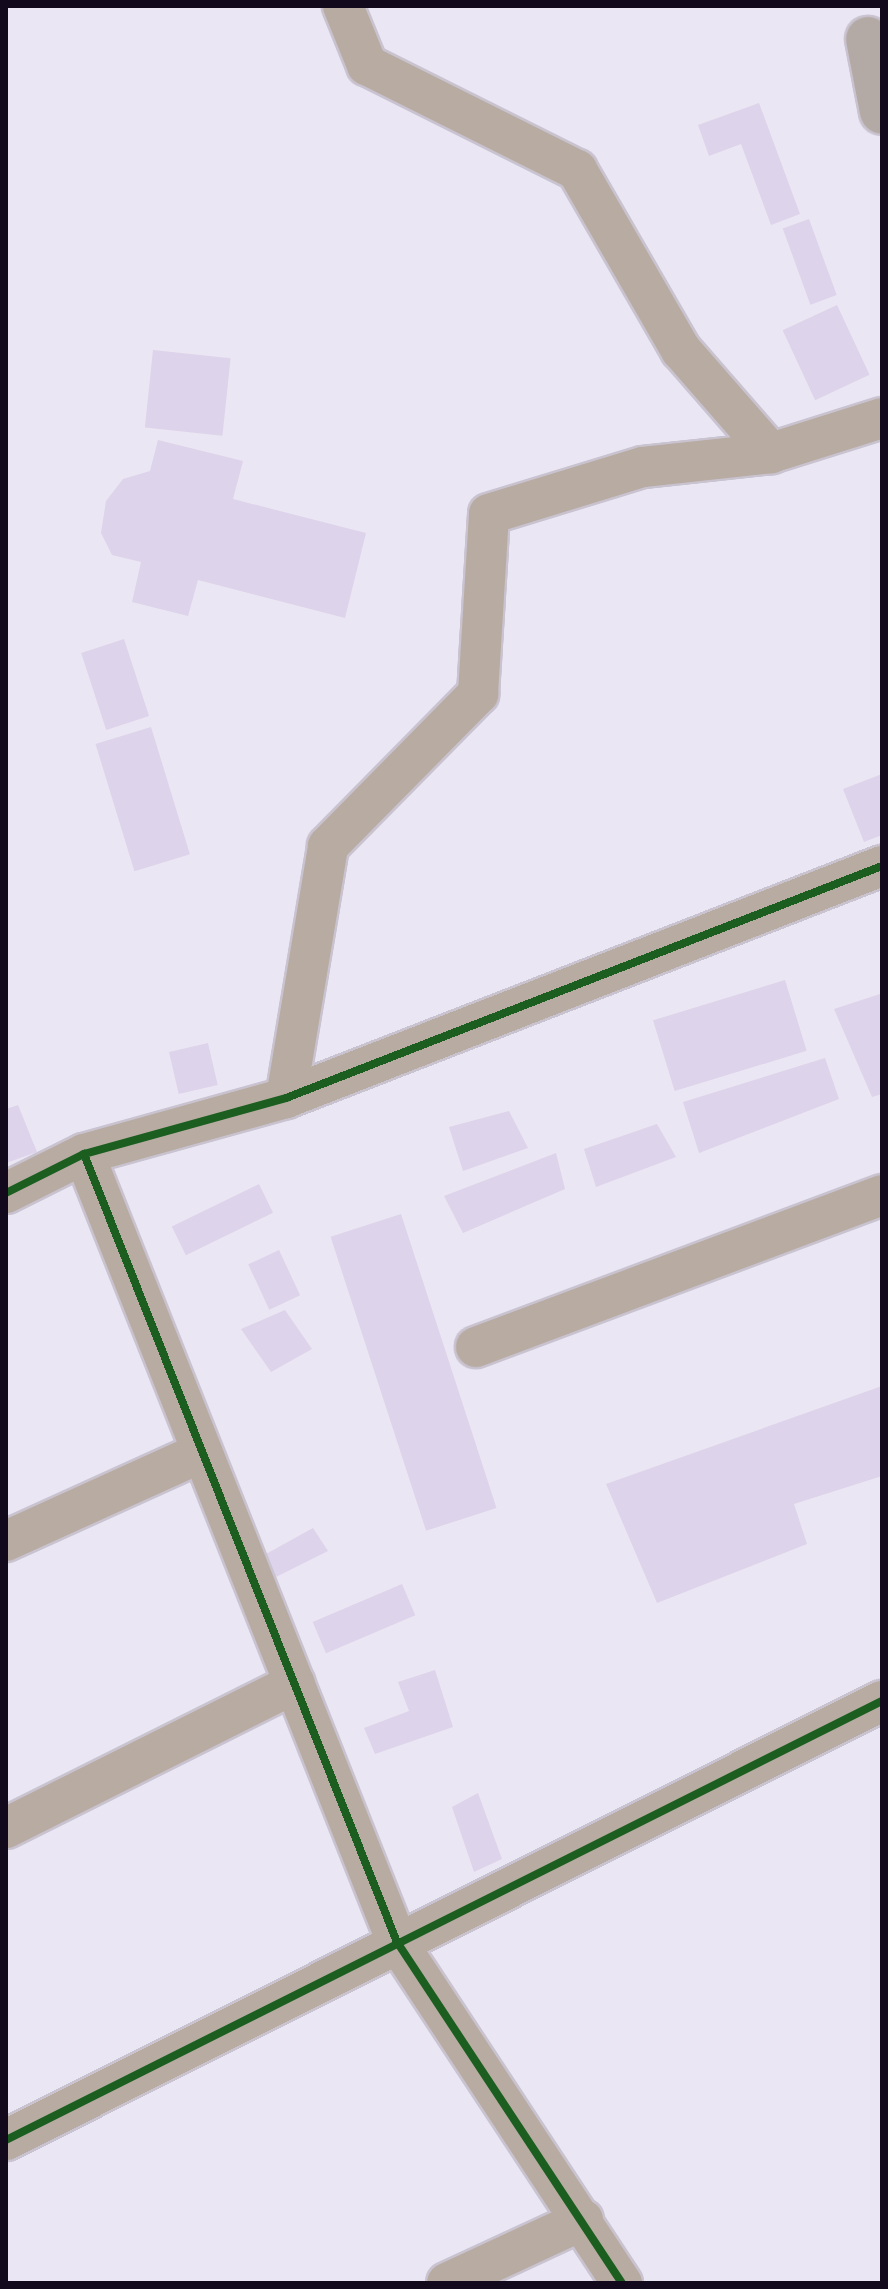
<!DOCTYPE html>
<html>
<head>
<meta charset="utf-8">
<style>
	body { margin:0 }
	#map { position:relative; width:888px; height:2289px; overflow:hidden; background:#ebe6f3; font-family:"DejaVu Sans",sans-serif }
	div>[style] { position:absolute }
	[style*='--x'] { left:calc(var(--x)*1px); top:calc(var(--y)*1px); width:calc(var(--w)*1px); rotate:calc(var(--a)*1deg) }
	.building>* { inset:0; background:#ddd3ea; transform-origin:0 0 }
	.roads { filter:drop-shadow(2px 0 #c9c3d0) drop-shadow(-2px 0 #c9c3d0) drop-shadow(0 2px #c9c3d0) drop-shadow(0 -2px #c9c3d0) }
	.minor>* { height:40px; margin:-20px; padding:0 20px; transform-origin:20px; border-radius:20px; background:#b8aba2 }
	.highway>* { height:44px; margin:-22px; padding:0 22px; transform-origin:22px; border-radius:22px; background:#b4aaa5 }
	.cycleway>* { height:8px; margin:-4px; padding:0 4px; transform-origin:4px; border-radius:4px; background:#1b5e20 }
	span { translate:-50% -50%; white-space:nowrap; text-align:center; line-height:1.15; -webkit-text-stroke:6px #fff; paint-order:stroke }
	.frame { position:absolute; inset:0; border:8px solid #12091d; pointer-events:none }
</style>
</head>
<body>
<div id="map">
	<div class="building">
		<div style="clip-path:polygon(759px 103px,800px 214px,771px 225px,741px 144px,709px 156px,698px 125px)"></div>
		<div style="left:809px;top:219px;width:81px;height:28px;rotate:70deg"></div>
		<div style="left:837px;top:305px;width:77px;height:60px;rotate:65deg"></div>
		<div style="left:153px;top:350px;width:78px;height:78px;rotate:6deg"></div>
		<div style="clip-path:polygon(158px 440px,243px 461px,233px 499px,366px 533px,345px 618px,198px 580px,188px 616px,132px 602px,141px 562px,112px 555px,101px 533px,106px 501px,123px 479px,150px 471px)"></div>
		<div style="left:124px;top:639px;width:81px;height:45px;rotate:72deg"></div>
		<div style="left:151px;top:727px;width:133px;height:58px;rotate:73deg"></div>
		<div style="clip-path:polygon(882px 774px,882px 835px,864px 842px,843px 789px)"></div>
		<div style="left:785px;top:980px;width:74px;height:138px;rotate:73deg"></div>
		<div style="clip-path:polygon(880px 994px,882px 1094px,872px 1097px,834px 1009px)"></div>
		<div style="left:208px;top:1043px;width:43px;height:40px;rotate:77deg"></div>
		<div style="clip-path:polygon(825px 1058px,839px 1099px,699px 1153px,683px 1102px)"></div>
		<div style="clip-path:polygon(18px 1105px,37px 1152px,6px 1163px,6px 1109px)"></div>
		<div style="clip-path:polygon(509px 1111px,528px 1148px,463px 1171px,449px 1127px)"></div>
		<div style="clip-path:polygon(657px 1124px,676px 1157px,596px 1187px,584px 1149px)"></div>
		<div style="clip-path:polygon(556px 1153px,565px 1189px,463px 1233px,444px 1196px)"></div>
		<div style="left:259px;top:1184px;width:32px;height:97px;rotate:64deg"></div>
		<div style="left:401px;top:1214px;width:309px;height:74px;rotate:72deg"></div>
		<div style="left:279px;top:1250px;width:50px;height:34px;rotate:65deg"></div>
		<div style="clip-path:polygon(285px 1310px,312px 1349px,271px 1372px,241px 1329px)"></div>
		<div style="clip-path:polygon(882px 1386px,882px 1476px,794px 1504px,807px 1544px,657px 1603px,606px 1484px)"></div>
		<div style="clip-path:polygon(313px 1528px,328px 1551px,276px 1577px,266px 1554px)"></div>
		<div style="left:402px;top:1584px;width:34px;height:97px;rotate:67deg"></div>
		<div style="clip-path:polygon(435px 1670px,453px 1727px,375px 1754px,364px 1728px,409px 1711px,398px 1682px)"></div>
		<div style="clip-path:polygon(478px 1793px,502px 1859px,474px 1872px,452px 1807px)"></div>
	</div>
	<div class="roads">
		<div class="minor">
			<div style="--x:343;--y:6;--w:64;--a:67.9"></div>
			<div style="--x:367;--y:65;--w:235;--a:26.6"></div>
			<div style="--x:577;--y:170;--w:208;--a:60"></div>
			<div style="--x:681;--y:350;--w:137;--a:48.9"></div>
			<div style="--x:286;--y:1098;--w:255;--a:-80.5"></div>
			<div style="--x:328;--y:846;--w:214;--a:-45.4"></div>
			<div style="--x:478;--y:694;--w:180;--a:-86.5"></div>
			<div style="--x:489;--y:514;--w:161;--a:-17"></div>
			<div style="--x:643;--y:467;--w:129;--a:-6.2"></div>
			<div style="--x:771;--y:453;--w:116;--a:-17.5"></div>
			<div style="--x:84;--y:1154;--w:848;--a:68.34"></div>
			<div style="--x:397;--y:1942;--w:409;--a:56.6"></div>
			<div style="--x:6;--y:1193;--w:87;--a:-26.6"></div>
			<div style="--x:84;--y:1154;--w:210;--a:-15.5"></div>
			<div style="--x:286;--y:1098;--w:640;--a:-21.27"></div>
			<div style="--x:476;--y:1347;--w:434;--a:-20.5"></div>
			<div style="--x:6;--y:1541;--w:213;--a:-24.4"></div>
			<div style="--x:6;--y:1828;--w:323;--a:-26.6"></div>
			<div style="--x:6;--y:2140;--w:980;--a:-26.62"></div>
			<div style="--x:447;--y:2283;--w:150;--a:-24.9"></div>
		</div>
		<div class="highway">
			<div style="--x:868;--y:39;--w:74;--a:79.1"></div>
		</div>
	</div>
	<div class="cycleway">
		<div style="--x:84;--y:1154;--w:848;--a:68.34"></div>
		<div style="--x:397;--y:1942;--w:409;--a:56.6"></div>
		<div style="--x:6;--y:1193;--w:87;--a:-26.6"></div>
		<div style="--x:84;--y:1154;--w:210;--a:-15.5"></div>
		<div style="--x:286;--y:1098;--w:640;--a:-21.27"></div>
		<div style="--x:6;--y:2140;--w:980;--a:-26.62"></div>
	</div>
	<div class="frame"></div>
</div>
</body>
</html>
